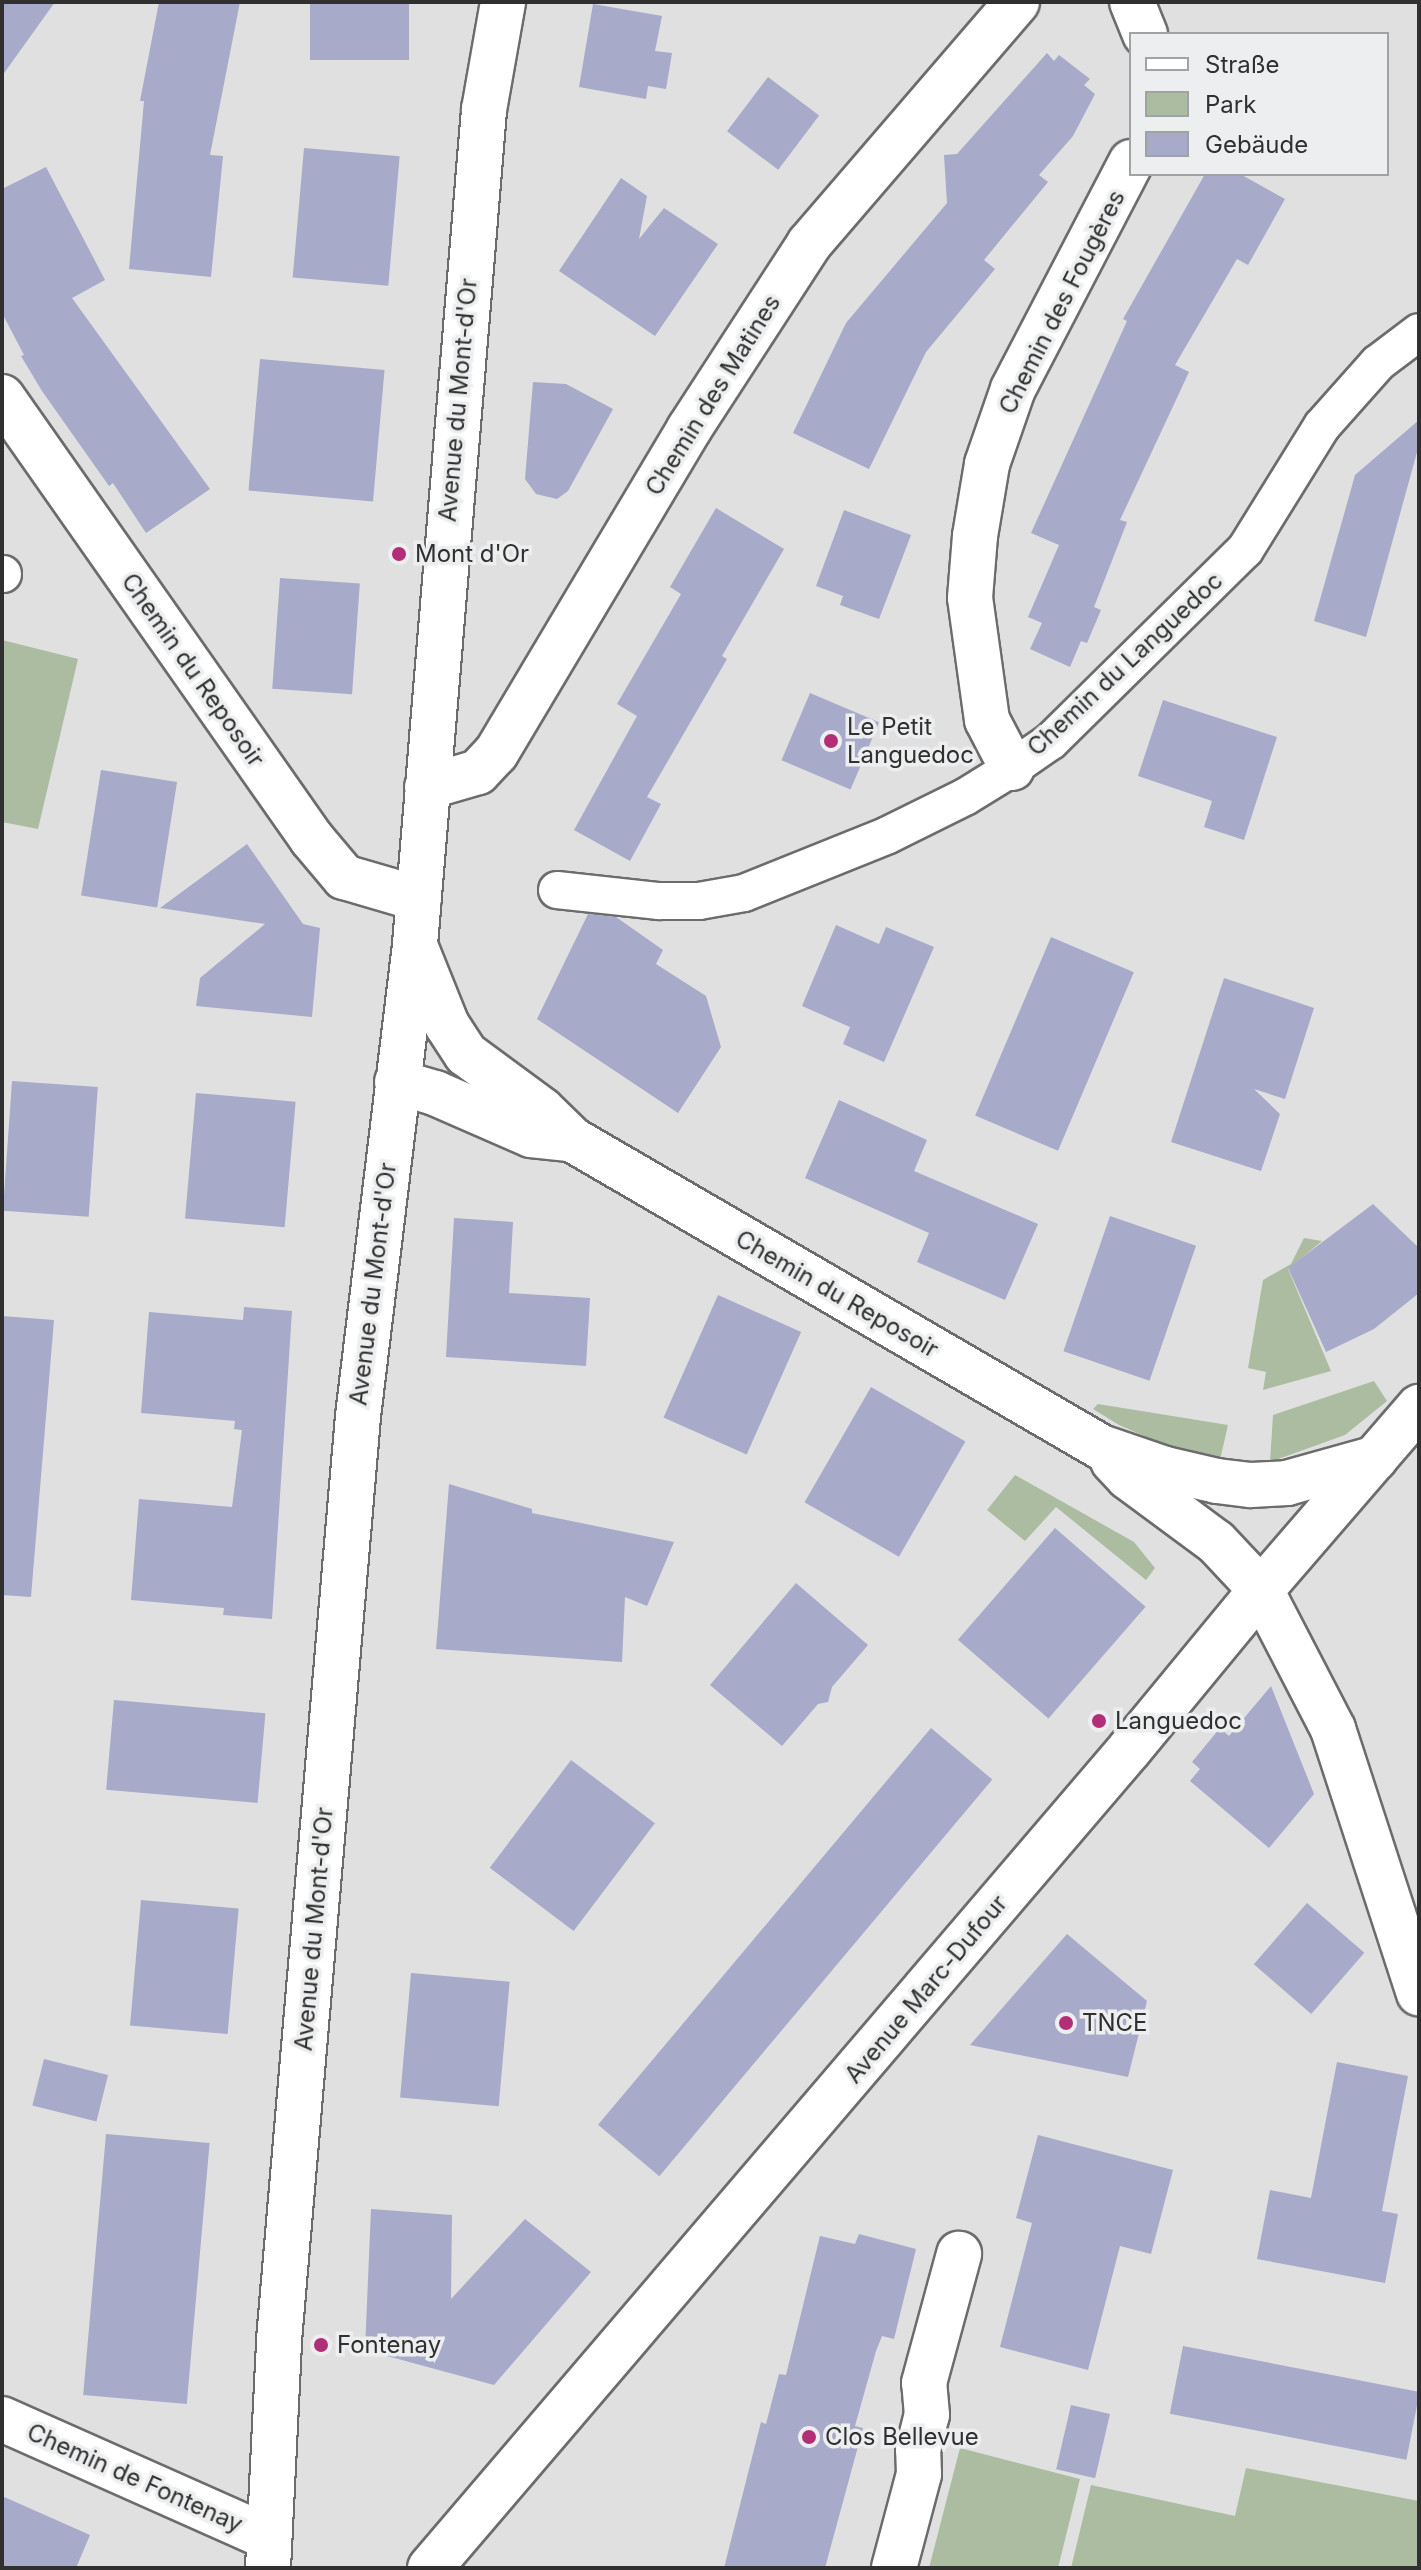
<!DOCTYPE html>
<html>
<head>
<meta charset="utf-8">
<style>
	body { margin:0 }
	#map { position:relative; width:1421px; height:2570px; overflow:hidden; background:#e0e0e1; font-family:Inter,sans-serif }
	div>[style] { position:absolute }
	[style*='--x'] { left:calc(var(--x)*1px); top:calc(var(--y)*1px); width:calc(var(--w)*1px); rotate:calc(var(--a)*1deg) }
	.green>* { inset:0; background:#abbca1 }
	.building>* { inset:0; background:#a7aac8; transform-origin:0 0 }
	.roads { filter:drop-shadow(2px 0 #6c6c6d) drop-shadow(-2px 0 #6c6c6d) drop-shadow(0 2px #6c6c6d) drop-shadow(0 -2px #6c6c6d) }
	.pedestrian>* { height:36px; margin:-18px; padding:0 18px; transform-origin:18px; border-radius:18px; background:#fff }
	.minor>* { height:44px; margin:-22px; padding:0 22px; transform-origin:22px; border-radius:22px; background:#fff }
	.tertiary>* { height:44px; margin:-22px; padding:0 22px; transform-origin:22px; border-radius:22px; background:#fff }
	.dots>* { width:22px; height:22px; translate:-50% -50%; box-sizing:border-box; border:4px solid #edeeef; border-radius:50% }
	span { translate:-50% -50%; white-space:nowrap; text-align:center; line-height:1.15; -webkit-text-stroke:7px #edeeef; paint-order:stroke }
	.street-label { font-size:24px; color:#303030 }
	.poi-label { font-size:24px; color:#303030 }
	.left { translate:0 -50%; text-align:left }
	.frame { position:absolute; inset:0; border:4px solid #303030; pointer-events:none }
	.legend { position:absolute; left:1129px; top:32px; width:260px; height:144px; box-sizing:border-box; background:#edeeef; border:2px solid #a1a2a3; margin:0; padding:10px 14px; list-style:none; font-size:24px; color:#303030 }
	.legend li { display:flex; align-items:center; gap:16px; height:40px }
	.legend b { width:40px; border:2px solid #a1a2a3 }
</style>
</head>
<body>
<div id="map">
	<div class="green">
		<div style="clip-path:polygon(2px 640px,78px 659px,38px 829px,2px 822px)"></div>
		<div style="clip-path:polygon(1304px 1238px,1322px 1241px,1288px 1269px,1331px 1371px,1263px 1390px,1266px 1372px,1248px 1368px,1263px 1280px,1291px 1264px)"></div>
		<div style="clip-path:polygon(1374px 1381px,1387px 1401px,1345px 1435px,1270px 1462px,1273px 1415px)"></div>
		<div style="clip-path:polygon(1098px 1404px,1228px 1425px,1220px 1460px,1174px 1449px,1119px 1425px,1093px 1409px)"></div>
		<div style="clip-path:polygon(1015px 1475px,1134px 1542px,1155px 1568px,1146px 1580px,1056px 1507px,1025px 1541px,987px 1510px)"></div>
		<div style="clip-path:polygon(960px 2448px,1080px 2479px,1058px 2568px,929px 2568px)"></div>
		<div style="clip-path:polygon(1246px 2468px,1419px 2501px,1419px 2568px,1071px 2568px,1091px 2485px,1235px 2516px)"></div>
	</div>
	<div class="building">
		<div style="clip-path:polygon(2px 2px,55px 2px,2px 76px)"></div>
		<div style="clip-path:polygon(159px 2px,240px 2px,210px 155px,223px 156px,211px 277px,129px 269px,144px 101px,140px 101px)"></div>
		<div style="left:310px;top:2px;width:99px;height:58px"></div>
		<div style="clip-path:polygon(593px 4px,662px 16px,655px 51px,672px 53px,666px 89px,648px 86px,646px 99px,579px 87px)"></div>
		<div style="clip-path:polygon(1047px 53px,1054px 61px,1059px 55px,1090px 79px,1084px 85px,1095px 94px,1073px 136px,1039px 175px,1048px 182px,984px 260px,995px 269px,926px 352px,869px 469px,793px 433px,846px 323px,947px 203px,944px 155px,957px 154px)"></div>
		<div style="left:768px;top:77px;width:64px;height:68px;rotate:37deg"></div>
		<div style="left:304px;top:148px;width:96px;height:130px;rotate:5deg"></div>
		<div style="clip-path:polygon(46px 167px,105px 280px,72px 298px,210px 489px,146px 533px,113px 483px,109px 486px,42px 391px,21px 356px,24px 355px,2px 313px,2px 189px)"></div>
		<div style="clip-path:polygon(1205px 174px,1240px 174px,1285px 199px,1248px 265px,1237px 259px,1175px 365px,1189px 372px,1120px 520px,1127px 522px,1094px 607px,1101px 610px,1087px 643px,1081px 641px,1070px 667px,1030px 649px,1042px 623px,1028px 617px,1059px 545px,1031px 533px,1127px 321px,1123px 319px)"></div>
		<div style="clip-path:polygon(621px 178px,647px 196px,639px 239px,664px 208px,718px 244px,655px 336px,559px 271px)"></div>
		<div style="left:260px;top:359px;width:125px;height:132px;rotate:5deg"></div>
		<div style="clip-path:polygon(533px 382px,566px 384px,613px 409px,568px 491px,557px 499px,536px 494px,525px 479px)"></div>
		<div style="clip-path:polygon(1419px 420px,1419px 445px,1366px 637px,1314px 621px,1355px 475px)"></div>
		<div style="clip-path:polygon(716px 508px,784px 549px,722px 656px,727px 659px,647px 797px,661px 804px,630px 861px,574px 830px,637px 716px,617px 704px,681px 594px,670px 587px)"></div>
		<div style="clip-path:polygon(844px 510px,911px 535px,879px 619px,840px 605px,843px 596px,816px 586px)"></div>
		<div style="left:280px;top:578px;width:80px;height:111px;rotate:4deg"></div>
		<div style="left:810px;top:693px;width:75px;height:73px;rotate:23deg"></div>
		<div style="clip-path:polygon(1163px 700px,1277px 737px,1244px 840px,1204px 827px,1212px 801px,1138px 776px)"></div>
		<div style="left:101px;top:770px;width:77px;height:127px;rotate:9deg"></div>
		<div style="clip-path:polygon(247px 844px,303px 924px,320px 928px,312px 1017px,196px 1006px,200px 978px,265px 924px,160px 908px)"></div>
		<div style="clip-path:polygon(588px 914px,616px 917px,663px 950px,656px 964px,706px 996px,721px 1047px,678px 1113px,537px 1019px)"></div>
		<div style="clip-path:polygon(836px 925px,879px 944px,886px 927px,934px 947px,884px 1062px,843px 1044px,850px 1027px,802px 1006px)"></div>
		<div style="left:1051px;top:937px;width:90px;height:194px;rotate:23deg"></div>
		<div style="clip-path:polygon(1224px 978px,1314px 1008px,1285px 1099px,1254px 1089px,1280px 1114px,1261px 1171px,1171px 1142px)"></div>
		<div style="left:12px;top:1081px;width:86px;height:130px;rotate:4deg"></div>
		<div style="left:196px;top:1093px;width:100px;height:126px;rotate:5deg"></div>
		<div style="clip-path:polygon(839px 1100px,927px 1140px,914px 1171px,1038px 1224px,1005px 1300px,917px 1262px,929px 1233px,805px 1178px)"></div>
		<div style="clip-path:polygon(1373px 1204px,1419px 1248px,1419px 1293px,1374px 1329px,1326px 1352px,1288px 1268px)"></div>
		<div style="left:1110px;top:1216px;width:91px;height:143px;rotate:19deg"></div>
		<div style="clip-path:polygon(454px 1218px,513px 1222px,509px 1293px,590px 1298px,586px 1366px,446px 1357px)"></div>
		<div style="left:718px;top:1295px;width:91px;height:134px;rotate:24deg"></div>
		<div style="clip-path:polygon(244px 1307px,292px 1311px,272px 1619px,223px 1615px,224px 1608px,131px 1600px,139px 1499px,232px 1507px,242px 1430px,234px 1429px,235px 1421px,141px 1413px,149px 1312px,243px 1320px)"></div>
		<div style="clip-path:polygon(2px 1316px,54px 1320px,31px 1597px,2px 1595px)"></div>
		<div style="left:871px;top:1387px;width:109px;height:133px;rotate:30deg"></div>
		<div style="clip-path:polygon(449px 1484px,532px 1509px,532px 1513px,674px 1542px,647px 1606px,625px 1597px,622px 1662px,436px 1649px)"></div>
		<div style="left:1055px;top:1528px;width:120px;height:148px;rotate:41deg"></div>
		<div style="clip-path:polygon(796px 1583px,868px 1645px,832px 1687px,828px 1702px,818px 1704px,782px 1746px,710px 1685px)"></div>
		<div style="clip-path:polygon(1271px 1686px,1314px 1794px,1269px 1848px,1190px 1781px,1200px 1769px,1192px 1762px,1220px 1728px,1229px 1736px)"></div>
		<div style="left:114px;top:1700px;width:152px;height:90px;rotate:5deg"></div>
		<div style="left:931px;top:1728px;width:80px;height:518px;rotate:40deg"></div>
		<div style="left:571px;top:1760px;width:105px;height:135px;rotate:37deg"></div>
		<div style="left:141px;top:1900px;width:98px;height:126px;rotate:5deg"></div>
		<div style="left:1307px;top:1903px;width:76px;height:81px;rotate:41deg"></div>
		<div style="clip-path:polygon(1067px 1934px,1147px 2001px,1128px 2077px,970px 2045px)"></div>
		<div style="left:411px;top:1973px;width:99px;height:125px;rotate:5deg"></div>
		<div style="left:44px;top:2059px;width:66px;height:48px;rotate:14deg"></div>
		<div style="clip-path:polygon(1337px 2062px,1408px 2076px,1382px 2211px,1398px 2214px,1385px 2283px,1257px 2259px,1270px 2190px,1311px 2198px)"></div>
		<div style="left:106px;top:2134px;width:104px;height:262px;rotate:5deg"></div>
		<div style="clip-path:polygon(1038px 2135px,1173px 2170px,1151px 2254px,1120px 2246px,1088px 2370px,1000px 2347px,1032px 2223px,1016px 2218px)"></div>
		<div style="clip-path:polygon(371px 2209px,452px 2215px,451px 2299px,525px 2219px,591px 2272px,494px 2385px,365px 2350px)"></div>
		<div style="clip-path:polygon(859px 2234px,916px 2249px,894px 2339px,882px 2336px,876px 2351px,855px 2426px,863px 2428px,825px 2568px,724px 2568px,761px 2422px,766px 2424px,779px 2374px,786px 2375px,820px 2236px,855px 2244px)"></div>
		<div style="left:1183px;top:2346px;width:241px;height:69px;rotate:11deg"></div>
		<div style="left:1071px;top:2405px;width:40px;height:66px;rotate:13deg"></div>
		<div style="clip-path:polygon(2px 2496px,90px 2535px,76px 2568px,2px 2568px)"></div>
	</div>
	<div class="roads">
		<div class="pedestrian">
			<div style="--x:2;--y:574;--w:1;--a:0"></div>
			<div style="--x:557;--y:890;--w:103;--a:6.2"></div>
			<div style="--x:659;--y:901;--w:40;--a:0"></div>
			<div style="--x:699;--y:901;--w:46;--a:-10.1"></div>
			<div style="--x:744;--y:893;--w:155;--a:-21.9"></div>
			<div style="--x:888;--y:835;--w:86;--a:-26.3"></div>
			<div style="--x:965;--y:797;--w:55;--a:-31.7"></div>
			<div style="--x:1012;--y:768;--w:47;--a:-34.7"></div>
			<div style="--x:1051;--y:741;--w:272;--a:-44.6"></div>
			<div style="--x:1245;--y:550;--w:146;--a:-58.2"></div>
			<div style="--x:1322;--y:426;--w:84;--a:-48.4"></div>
			<div style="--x:1378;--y:363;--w:51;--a:-37.1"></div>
		</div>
		<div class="minor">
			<div style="--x:1132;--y:2;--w:35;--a:68"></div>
			<div style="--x:2;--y:397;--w:540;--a:54.96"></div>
			<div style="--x:312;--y:839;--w:50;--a:49.9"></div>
			<div style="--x:344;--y:877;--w:78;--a:16.3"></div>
			<div style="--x:1012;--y:768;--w:54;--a:-117.5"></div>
			<div style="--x:987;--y:720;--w:123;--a:-97.9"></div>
			<div style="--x:970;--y:598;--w:62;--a:-85.4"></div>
			<div style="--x:975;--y:536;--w:73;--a:-80.5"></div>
			<div style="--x:987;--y:464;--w:79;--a:-70.9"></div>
			<div style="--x:1013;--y:389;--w:256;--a:-62.5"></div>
			<div style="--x:427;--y:787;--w:53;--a:-16.4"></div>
			<div style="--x:478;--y:772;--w:26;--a:-47"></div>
			<div style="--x:496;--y:753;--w:377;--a:-59.2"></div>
			<div style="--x:689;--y:429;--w:221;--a:-57"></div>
			<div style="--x:809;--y:244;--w:319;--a:-49.3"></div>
			<div style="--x:2;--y:2419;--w:292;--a:24"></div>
			<div style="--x:430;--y:2568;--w:1076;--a:-49.49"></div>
			<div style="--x:1129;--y:1750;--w:207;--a:-50.5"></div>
			<div style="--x:1261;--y:1590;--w:157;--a:62.6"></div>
			<div style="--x:1333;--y:1729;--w:278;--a:72"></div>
			<div style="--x:894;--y:2568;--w:97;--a:-75.1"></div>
			<div style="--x:919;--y:2474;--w:24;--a:-92"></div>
			<div style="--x:918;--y:2450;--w:36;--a:-76"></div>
			<div style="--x:927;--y:2415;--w:32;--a:-95"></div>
			<div style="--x:924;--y:2383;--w:134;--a:-74.8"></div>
		</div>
		<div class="tertiary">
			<div style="--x:416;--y:948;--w:83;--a:68.1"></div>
			<div style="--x:447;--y:1025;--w:35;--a:57"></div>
			<div style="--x:466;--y:1054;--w:94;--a:36.4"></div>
			<div style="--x:542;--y:1110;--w:43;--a:44.1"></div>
			<div style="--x:573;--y:1140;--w:611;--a:30.18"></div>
			<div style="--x:1101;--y:1447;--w:68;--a:19"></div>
			<div style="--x:1165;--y:1469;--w:53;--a:13"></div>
			<div style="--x:1217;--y:1481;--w:34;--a:7"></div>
			<div style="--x:1251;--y:1485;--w:36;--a:-3"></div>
			<div style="--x:1287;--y:1483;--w:92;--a:-15.7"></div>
			<div style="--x:397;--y:1082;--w:40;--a:16"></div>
			<div style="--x:435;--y:1093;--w:105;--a:23.6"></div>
			<div style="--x:531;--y:1135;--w:36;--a:6"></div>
			<div style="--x:1113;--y:1461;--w:22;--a:47"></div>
			<div style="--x:1128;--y:1477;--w:109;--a:36.5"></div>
			<div style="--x:1216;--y:1542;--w:66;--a:46.8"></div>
			<div style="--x:1261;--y:1590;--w:242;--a:-49.2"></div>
			<div style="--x:268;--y:2568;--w:228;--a:-87.2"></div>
			<div style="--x:279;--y:2340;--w:927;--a:-85.11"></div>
			<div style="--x:358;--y:1416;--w:475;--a:-83.1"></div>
			<div style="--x:415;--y:944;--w:837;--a:-85.27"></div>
			<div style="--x:484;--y:110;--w:110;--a:-80"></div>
		</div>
	</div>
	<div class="dots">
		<div style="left:399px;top:554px;background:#b22f77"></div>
		<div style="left:831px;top:741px;background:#b22f77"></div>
		<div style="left:1099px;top:1721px;background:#b22f77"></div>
		<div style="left:1066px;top:2023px;background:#b22f77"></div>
		<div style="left:321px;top:2345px;background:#b22f77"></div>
		<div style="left:809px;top:2437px;background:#b22f77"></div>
	</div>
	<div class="street-label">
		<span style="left:1062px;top:302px;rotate:-63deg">Chemin des Fougères</span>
		<span style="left:713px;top:395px;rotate:-58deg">Chemin des Matines</span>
		<span style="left:458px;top:400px;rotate:-85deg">Avenue du Mont-d'Or</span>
		<span style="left:1125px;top:664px;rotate:-43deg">Chemin du Languedoc</span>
		<span style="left:193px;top:670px;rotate:55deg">Chemin du Reposoir</span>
		<span style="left:373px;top:1284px;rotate:-83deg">Avenue du Mont-d'Or</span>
		<span style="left:837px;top:1294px;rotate:30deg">Chemin du Reposoir</span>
		<span style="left:314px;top:1929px;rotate:-85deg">Avenue du Mont-d'Or</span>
		<span style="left:926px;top:1989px;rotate:-50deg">Avenue Marc-Dufour</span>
		<span style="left:135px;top:2478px;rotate:24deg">Chemin de Fontenay</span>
	</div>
	<div class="poi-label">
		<span class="left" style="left:415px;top:554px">Mont d'Or</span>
		<span class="left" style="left:847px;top:741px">Le Petit<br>Languedoc</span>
		<span class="left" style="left:1115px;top:1721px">Languedoc</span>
		<span class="left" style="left:1082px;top:2023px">TNCE</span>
		<span class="left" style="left:337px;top:2345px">Fontenay</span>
		<span class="left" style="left:825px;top:2437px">Clos Bellevue</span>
	</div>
	<div class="frame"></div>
	<ul class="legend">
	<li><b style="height:10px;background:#fff"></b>Straße</li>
	<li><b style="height:22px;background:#abbca1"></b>Park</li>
	<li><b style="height:22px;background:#a7aac8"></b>Gebäude</li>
	</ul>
</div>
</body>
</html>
